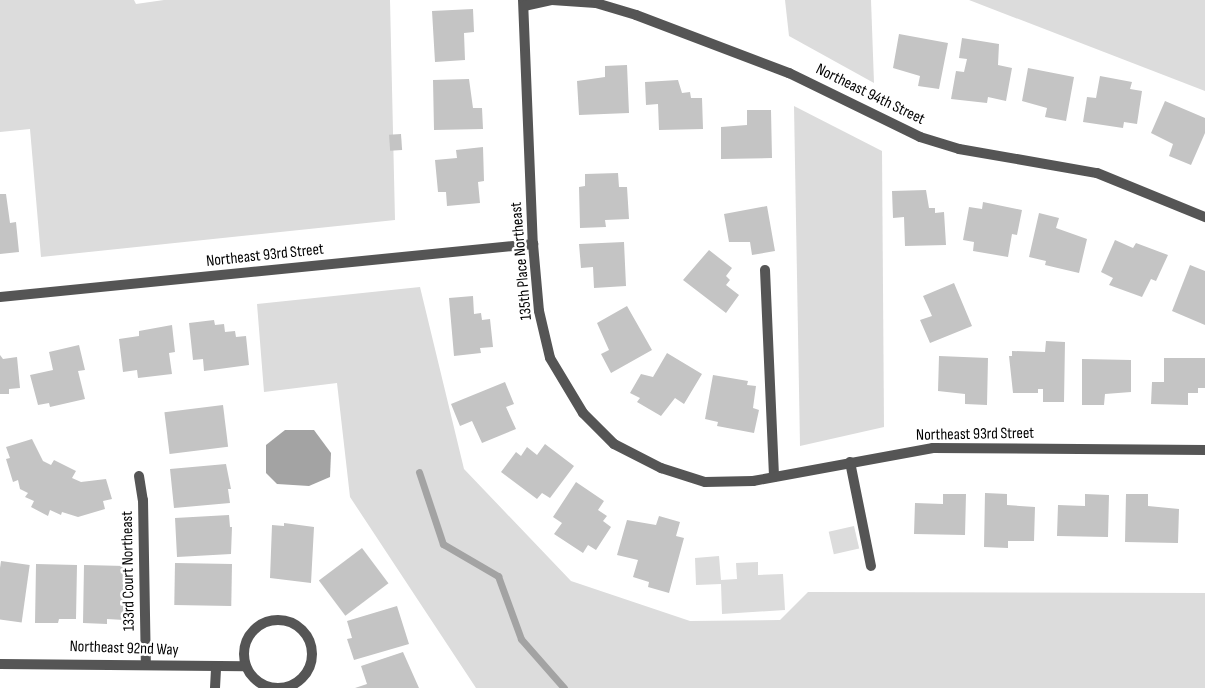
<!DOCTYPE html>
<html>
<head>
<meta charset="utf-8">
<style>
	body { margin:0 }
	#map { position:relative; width:1205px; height:688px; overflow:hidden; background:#fff; font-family:"Sofia Sans Condensed",sans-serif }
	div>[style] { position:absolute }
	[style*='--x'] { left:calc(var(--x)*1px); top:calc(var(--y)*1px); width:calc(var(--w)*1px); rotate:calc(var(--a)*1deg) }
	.green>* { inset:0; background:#dcdcdc; transform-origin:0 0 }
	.water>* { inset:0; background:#a3a3a3 }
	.stream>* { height:7px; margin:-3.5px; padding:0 3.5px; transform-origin:3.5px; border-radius:3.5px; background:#a3a3a3 }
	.building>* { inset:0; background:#c4c4c4; transform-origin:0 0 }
	.lane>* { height:10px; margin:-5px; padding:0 5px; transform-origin:5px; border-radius:5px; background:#555 }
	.street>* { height:10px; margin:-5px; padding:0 5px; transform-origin:5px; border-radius:5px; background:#555 }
	.street>.ring { margin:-5px; padding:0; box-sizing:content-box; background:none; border:10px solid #555; border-radius:50% }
	span { translate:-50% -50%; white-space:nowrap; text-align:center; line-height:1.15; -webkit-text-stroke:5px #fff; paint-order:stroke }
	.street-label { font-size:16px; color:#000 }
</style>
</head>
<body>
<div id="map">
	<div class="green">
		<div style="clip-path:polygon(0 0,134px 0,136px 4px,164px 0,390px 0,395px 220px,41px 257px,30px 129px,0 132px)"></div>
		<div style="clip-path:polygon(785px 0,871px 0,874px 83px,789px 36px)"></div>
		<div style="clip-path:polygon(969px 0,1205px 0,1205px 91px)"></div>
		<div style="clip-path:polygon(794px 106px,882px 151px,884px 427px,800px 446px)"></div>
		<div style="clip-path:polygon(420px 287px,464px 469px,571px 581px,690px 621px,780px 620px,808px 592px,1205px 593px,1205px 688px,476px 688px,350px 497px,337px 383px,264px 392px,257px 304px)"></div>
		<div style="left:854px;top:526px;width:23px;height:26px;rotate:77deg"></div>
		<div style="clip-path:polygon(719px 556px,721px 580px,737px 579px,736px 563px,758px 562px,758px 575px,783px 574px,785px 610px,722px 614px,721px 584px,696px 585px,695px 558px)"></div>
	</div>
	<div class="water">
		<div style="clip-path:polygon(285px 430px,314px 430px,331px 453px,330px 477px,309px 486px,277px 484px,266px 473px,266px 445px)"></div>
	</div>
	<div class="stream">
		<div style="--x:419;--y:472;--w:76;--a:71.6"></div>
		<div style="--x:443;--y:544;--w:64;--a:30.2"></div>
		<div style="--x:498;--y:576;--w:67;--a:69.9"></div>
		<div style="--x:521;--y:639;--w:65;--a:48.7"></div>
	</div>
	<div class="building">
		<div style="clip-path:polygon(473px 9px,474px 32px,464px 33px,465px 60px,435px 62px,432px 11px)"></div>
		<div style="clip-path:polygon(899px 34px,948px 43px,939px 89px,918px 86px,920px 76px,893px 68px)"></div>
		<div style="clip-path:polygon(962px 38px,999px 44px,998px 65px,1012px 68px,1006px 101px,988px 97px,987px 103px,951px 99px,956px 71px,964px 72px,967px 59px,959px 58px)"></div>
		<div style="clip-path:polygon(627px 65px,629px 113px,579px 115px,577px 81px,605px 77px,605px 66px)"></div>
		<div style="clip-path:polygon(1028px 68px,1074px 77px,1066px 121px,1045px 117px,1047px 108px,1022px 101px)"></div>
		<div style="clip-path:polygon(1100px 76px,1132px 82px,1130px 89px,1142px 91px,1137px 124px,1124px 122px,1123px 128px,1083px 122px,1087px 97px,1096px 98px)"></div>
		<div style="clip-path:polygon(469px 79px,473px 108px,482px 108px,483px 129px,434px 130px,433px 80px)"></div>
		<div style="clip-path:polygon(678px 80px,682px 93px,690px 92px,691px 98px,702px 98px,703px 129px,659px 130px,658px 104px,646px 105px,645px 82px)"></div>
		<div style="clip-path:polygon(1165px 101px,1205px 118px,1205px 133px,1191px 165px,1169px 156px,1173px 144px,1151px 133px)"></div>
		<div style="clip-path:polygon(747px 110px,771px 110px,772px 158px,721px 159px,721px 127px,747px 125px)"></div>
		<div style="left:401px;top:134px;width:16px;height:12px;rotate:86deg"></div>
		<div style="clip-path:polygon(483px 147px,484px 181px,478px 182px,480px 203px,447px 206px,446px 192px,438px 192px,435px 160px,457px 158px,456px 150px)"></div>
		<div style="clip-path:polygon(618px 173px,619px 187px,627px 187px,629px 219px,605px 220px,606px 227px,580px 228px,579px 187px,585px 186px,585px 174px)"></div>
		<div style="clip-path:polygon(926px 190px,929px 208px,935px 208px,935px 213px,944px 212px,946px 245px,905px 246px,904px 217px,893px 218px,892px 191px)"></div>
		<div style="clip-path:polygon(0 194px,6px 194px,10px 223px,16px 222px,19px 252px,0 254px)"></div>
		<div style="clip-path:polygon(983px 202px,1022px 210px,1017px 235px,1012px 234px,1008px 257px,973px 251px,974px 242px,963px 240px,969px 207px,982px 209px)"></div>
		<div style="clip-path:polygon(767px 206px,775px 251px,752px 255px,750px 242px,729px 242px,724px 214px)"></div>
		<div style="clip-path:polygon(1039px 213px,1059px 218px,1056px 228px,1087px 239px,1079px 273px,1045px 265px,1046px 261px,1029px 257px)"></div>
		<div style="clip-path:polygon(1115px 240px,1133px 248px,1136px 243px,1168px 255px,1156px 281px,1151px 279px,1142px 297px,1109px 285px,1113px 278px,1101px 272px)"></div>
		<div style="clip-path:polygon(624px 242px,626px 286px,594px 288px,593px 267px,581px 268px,579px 244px)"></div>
		<div style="clip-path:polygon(709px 250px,732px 268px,726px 276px,730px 280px,726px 285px,739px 295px,726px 313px,683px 280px)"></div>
		<div style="clip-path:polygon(1190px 265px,1205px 271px,1205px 325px,1172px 311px)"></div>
		<div style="clip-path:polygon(954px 283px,972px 326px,930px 343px,920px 320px,932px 316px,923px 296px)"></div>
		<div style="clip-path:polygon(473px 296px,474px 314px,481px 313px,482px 320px,490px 319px,493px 347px,480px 348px,481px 353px,454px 356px,449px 298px)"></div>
		<div style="clip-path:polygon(627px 306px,652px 350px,611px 373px,601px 354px,609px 350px,597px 323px)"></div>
		<div style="clip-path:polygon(214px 320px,215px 325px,224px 324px,225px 332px,235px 331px,236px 337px,246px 336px,249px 365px,204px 371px,203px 359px,193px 360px,189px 323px)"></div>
		<div style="clip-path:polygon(172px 325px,175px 352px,169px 353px,172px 374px,138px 378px,137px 370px,123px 372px,119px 339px,139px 336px,139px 331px)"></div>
		<div style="clip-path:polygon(1046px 341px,1065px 342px,1064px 402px,1043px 402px,1043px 389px,1038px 389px,1038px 393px,1013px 393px,1009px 356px,1012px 356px,1012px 351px,1045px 352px)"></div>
		<div style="clip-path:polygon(79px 345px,85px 370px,78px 371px,85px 399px,50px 407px,49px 403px,38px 405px,30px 375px,53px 370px,49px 352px)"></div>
		<div style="clip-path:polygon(667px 353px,702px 374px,684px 404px,675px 398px,661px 416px,637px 402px,640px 398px,630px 393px,641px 374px,653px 377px)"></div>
		<div style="clip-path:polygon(0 355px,3px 359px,17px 357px,20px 388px,9px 389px,9px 394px,0 394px)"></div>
		<div style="clip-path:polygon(939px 356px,988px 358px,987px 405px,965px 404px,965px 394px,938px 391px)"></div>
		<div style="clip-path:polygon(1164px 358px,1205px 358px,1205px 388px,1198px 388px,1198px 393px,1188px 393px,1188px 405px,1151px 404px,1152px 382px,1164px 382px)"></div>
		<div style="clip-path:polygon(1082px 359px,1131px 360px,1131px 392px,1105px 394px,1104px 405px,1082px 405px)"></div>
		<div style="clip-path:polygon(713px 375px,748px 381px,747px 385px,756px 386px,753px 408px,759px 410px,754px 433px,717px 426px,718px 422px,705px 419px)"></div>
		<div style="clip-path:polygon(505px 382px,514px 404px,506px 407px,516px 429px,482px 443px,472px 421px,460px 426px,451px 404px)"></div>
		<div style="left:223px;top:405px;width:42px;height:59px;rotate:83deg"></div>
		<div style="clip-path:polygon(32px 439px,43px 461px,51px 465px,54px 460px,76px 471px,72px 478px,81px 482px,106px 479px,112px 499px,103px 501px,105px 509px,78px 517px,62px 512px,61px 515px,50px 510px,48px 516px,31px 507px,34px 501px,25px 497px,28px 493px,20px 489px,18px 480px,13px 482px,6px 459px,10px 458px,6px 447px)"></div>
		<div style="clip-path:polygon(545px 444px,574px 466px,550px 498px,542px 493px,537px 499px,501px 472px,516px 452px,521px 456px,527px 447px,537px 455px)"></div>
		<div style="clip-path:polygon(226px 464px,231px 489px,228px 489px,230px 503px,174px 508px,170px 469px)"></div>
		<div style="clip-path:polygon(576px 482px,604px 501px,598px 510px,607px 516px,603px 521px,611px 527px,596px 550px,588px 545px,583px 553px,554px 534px,562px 523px,553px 517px)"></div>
		<div style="clip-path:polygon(985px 493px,1007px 494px,1007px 505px,1035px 507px,1034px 541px,1008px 541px,1008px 548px,984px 547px)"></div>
		<div style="clip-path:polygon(943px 494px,966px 494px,965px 535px,914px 534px,915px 503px,943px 504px)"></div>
		<div style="clip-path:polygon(1085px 494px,1109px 495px,1108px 537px,1057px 536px,1058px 505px,1085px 506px)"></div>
		<div style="clip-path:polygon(1126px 494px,1148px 494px,1148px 506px,1179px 509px,1178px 543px,1125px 542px)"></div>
		<div style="clip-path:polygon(229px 515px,230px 527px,232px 527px,231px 554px,177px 557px,175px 518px)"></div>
		<div style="clip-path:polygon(659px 516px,680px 522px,676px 536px,684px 538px,669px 593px,648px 587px,649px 582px,633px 577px,638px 560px,617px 555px,627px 520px,656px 525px)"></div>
		<div style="clip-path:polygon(284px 523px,314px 527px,311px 583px,270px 578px,272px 525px,284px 526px)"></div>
		<div style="left:362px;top:548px;width:44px;height:54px;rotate:53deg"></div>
		<div style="left:1px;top:561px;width:29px;height:58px;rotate:8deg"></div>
		<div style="left:175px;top:563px;width:57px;height:42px;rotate:1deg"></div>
		<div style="clip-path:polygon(36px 564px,77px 565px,76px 619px,59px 619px,58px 623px,35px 623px)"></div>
		<div style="clip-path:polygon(84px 565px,125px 566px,124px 620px,107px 619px,107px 624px,83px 623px)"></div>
		<div style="clip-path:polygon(397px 606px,409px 644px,354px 660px,347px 639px,352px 638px,347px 621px)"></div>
		<div style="clip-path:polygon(403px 652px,419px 688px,355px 688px,367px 684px,361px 666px)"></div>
	</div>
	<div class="lane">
		<div style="--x:765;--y:270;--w:207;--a:87.5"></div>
		<div style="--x:850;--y:462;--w:106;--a:78.6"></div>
	</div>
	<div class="street">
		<div style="--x:523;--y:0;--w:244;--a:87.7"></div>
		<div style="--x:533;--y:244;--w:67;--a:84.9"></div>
		<div style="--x:539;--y:311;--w:48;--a:76.8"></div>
		<div style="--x:550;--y:358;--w:64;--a:59"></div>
		<div style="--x:583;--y:413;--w:44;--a:45"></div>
		<div style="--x:614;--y:444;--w:53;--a:27.1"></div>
		<div style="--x:661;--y:468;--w:46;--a:17.7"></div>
		<div style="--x:705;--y:482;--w:48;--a:-1.2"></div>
		<div style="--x:753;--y:481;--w:183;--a:-10.4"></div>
		<div style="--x:933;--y:448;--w:272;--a:0.4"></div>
		<div style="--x:524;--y:6;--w:29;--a:-12"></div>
		<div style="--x:552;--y:0;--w:44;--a:3.9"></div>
		<div style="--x:596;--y:3;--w:42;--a:16.7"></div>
		<div style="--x:636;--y:15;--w:164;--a:20.8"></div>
		<div style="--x:789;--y:73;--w:146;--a:26"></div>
		<div style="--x:920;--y:137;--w:41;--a:17.1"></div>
		<div style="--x:959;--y:149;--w:140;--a:9.9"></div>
		<div style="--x:1097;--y:173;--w:117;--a:22.2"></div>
		<div style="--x:0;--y:297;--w:536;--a:-5.68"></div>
		<div style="--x:139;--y:476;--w:24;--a:81"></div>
		<div style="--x:143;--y:500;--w:165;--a:89"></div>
		<div class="ring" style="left:244px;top:620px;width:58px;height:58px"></div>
		<div style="--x:0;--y:664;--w:246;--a:0.5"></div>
		<div style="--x:215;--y:688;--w:21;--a:-87"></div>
	</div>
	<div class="street-label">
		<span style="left:870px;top:95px;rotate:26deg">Northeast 94th Street</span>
		<span style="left:265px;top:256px;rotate:-6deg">Northeast 93rd Street</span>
		<span style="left:522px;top:261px;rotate:-95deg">135th Place Northeast</span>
		<span style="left:975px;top:435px;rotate:-1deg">Northeast 93rd Street</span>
		<span style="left:129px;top:571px;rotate:-91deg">133rd Court Northeast</span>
		<span style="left:124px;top:649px;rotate:2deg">Northeast 92nd Way</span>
	</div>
</div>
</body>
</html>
